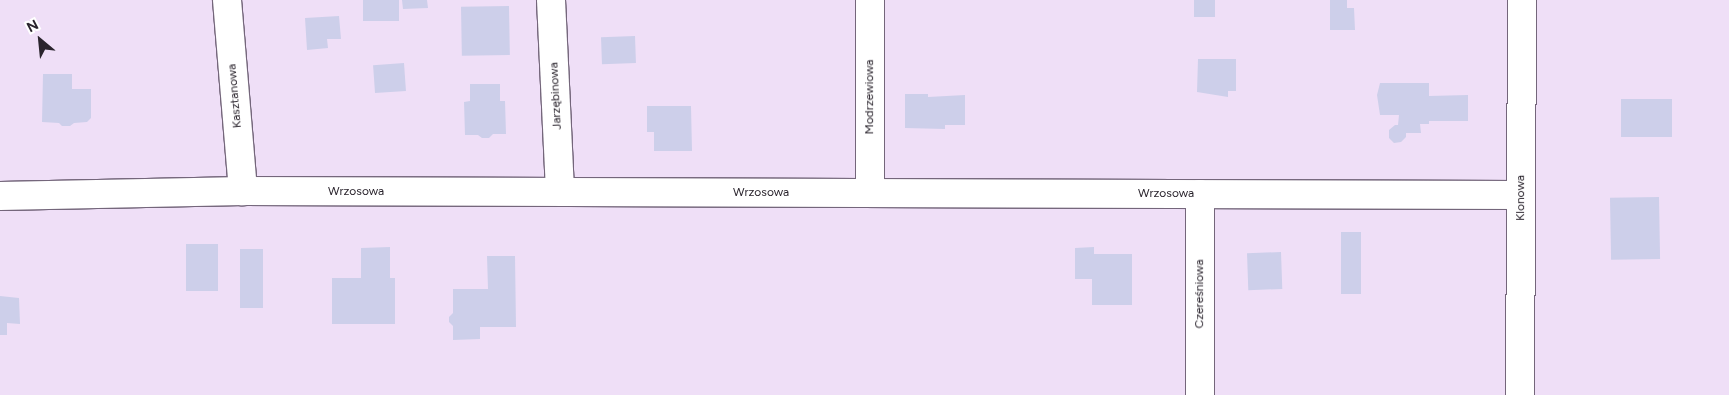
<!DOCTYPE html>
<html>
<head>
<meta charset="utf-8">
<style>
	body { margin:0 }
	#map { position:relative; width:1729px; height:395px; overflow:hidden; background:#efdff7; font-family:Figtree,sans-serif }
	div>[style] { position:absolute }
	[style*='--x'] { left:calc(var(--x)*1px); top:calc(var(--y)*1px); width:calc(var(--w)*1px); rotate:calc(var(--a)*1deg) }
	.building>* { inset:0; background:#cdcfea; transform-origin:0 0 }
	.roads { filter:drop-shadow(1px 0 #74667b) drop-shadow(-1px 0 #74667b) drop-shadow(0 1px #74667b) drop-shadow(0 -1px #74667b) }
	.minor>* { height:28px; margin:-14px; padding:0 14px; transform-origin:14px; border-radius:14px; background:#fff }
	span { translate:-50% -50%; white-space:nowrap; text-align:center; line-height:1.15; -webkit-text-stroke:4.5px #fff; paint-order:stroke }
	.street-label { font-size:12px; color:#2a242d }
	.north { position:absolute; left:15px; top:15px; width:50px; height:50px; -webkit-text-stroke:4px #fff; paint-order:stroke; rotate:332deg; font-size:14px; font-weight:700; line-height:20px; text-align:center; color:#2a242d }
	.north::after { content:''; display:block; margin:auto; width:18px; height:22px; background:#2a242d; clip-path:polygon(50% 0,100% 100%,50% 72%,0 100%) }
</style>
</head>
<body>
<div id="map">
	<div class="building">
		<div style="left:363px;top:0;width:36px;height:21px"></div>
		<div style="clip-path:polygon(402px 0,427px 0,428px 8px,403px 9px)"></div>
		<div style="left:1194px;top:0;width:21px;height:17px"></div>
		<div style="clip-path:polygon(1330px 0,1347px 0,1347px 8px,1354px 8px,1355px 30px,1330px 30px)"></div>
		<div style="left:509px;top:6px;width:49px;height:48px;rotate:89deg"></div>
		<div style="clip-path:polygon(339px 16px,341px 39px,327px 39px,328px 48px,307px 50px,305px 18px)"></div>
		<div style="left:635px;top:36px;width:27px;height:34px;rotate:88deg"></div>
		<div style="clip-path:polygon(1198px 59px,1236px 59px,1236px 91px,1228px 91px,1228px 97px,1197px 92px)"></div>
		<div style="left:404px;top:63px;width:28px;height:31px;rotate:86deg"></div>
		<div style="clip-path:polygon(43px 74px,72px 74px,72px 89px,91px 89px,91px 118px,87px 122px,74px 123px,70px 126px,62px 126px,59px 123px,42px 122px)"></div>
		<div style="clip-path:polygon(1380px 83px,1429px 83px,1429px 96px,1468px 95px,1468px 121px,1429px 121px,1429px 124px,1420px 124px,1421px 133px,1406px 133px,1406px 137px,1401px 142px,1394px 143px,1389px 138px,1389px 130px,1395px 125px,1398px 125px,1399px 115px,1380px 115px,1377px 95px)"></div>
		<div style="clip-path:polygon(470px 84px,500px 84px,500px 101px,505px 101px,506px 134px,493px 134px,489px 138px,482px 138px,478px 135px,465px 135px,464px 102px,470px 101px)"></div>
		<div style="clip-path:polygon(905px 94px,928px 94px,928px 97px,965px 95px,965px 125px,945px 125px,945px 129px,905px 128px)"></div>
		<div style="left:1621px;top:99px;width:51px;height:38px"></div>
		<div style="clip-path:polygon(647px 106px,691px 106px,692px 151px,654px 151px,654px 132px,647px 132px)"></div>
		<div style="left:1659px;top:197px;width:62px;height:49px;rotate:89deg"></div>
		<div style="left:1341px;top:232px;width:20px;height:62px"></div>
		<div style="left:186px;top:244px;width:32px;height:47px"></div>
		<div style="clip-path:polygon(390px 247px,390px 278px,395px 278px,395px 324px,332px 324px,332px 278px,361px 278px,361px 248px)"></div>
		<div style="clip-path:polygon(1094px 247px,1094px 254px,1132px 254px,1132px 305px,1092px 305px,1092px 279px,1075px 279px,1075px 248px)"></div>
		<div style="left:240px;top:249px;width:23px;height:59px"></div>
		<div style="left:1281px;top:252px;width:37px;height:34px;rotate:88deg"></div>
		<div style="clip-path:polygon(487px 256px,515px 256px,516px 327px,480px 327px,480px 339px,453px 340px,453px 326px,449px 322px,449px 317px,453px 313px,453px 289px,488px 289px)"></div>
		<div style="clip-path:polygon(0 296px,19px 298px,20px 324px,7px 323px,7px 335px,0 335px)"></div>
	</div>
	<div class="roads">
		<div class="minor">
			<div style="--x:227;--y:0;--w:192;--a:85.2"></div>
			<div style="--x:551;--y:0;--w:192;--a:87.3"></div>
			<div style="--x:870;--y:0;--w:193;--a:90"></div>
			<div style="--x:0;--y:196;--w:243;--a:-1.2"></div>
			<div style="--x:243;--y:191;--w:1278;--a:0.18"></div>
			<div style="--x:1200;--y:395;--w:201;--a:-90"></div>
			<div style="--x:1520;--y:395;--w:395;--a:-89.7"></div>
		</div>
	</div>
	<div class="street-label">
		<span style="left:235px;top:96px;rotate:-95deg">Kasztanowa</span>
		<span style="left:556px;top:96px;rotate:-93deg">Jarzębinowa</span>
		<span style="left:870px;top:97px;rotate:-90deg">Modrzewiowa</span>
		<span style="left:356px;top:192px">Wrzosowa</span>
		<span style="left:761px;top:193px">Wrzosowa</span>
		<span style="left:1166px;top:194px">Wrzosowa</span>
		<span style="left:1521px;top:198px;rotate:-90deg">Klonowa</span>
		<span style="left:1200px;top:294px;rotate:-90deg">Czereśniowa</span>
	</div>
	<div class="north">N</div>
</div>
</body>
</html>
